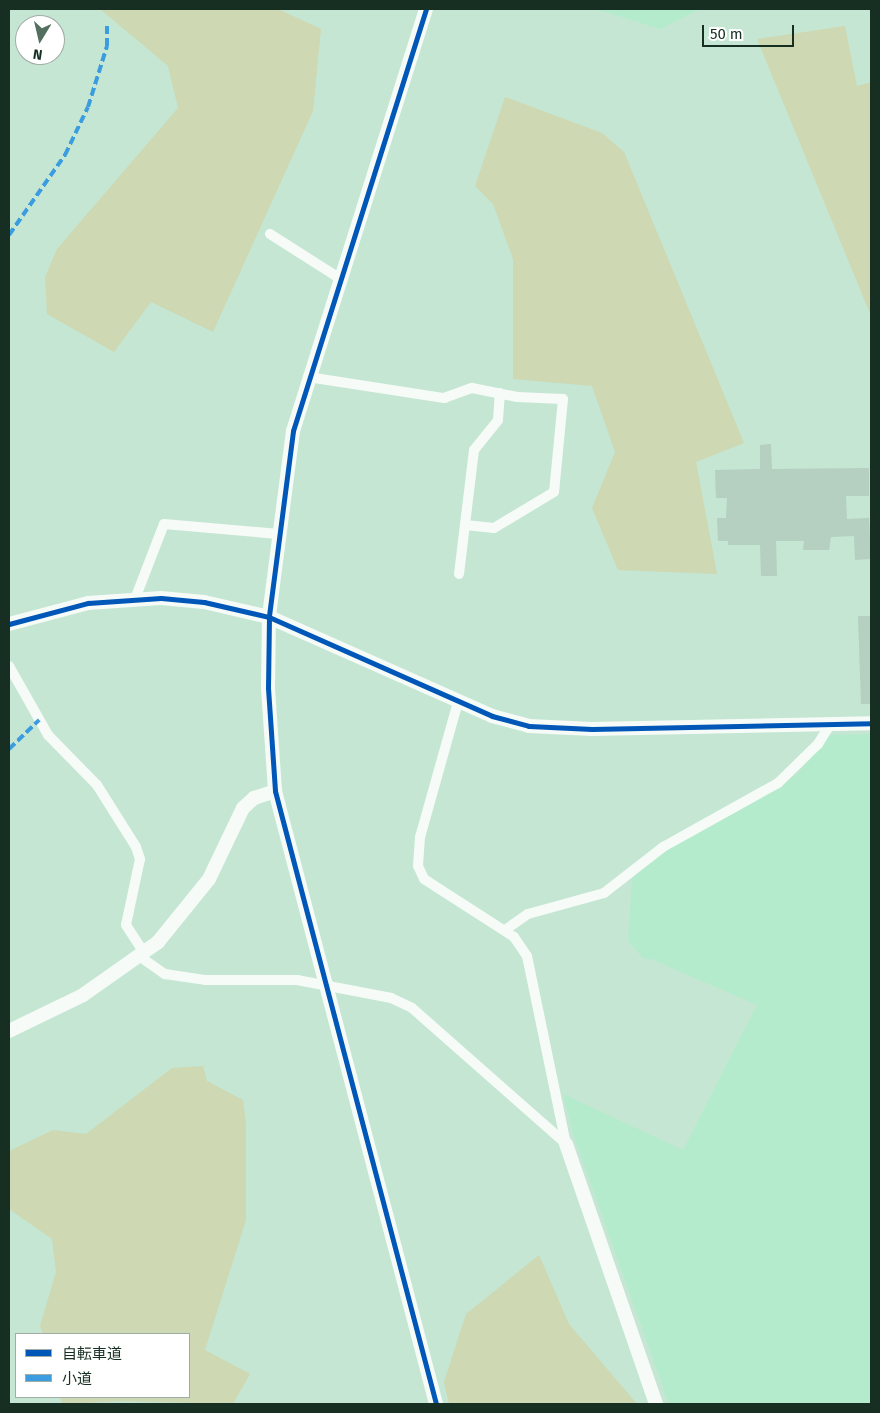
<!DOCTYPE html>
<html>
<head>
<meta charset="utf-8">
<style>
	body { margin:0 }
	#map { position:relative; width:880px; height:1413px; overflow:hidden; background:#c4e6d3; font-family:"Fira Sans","Noto Sans JP",sans-serif }
	div>[style] { position:absolute }
	[style*='--x'] { left:calc(var(--x)*1px); top:calc(var(--y)*1px); width:calc(var(--w)*1px); rotate:calc(var(--a)*1deg) }
	.built>* { inset:0; background:#b5ebcd }
	.green>* { inset:0; background:#ced8b2 }
	.building>* { inset:0; background:#b5cfc0 }
	.street>* { height:10px; margin:-5px; padding:0 5px; transform-origin:5px; border-radius:5px; background:#f6fbf8 }
	.secondary>* { height:14px; margin:-7px; padding:0 7px; transform-origin:7px; border-radius:7px; background:#f6fbf8 }
	.quiet>* { height:4px; margin-top:-2px; transform-origin:0; background:repeating-linear-gradient(90deg,#3b9de0 0 8px,transparent 0 12px) }
	.cycleway>* { height:5px; margin:-2.5px; padding:0 2.5px; transform-origin:2.5px; border-radius:2.5px; background:#0057b8 }
	span { translate:-50% -50%; white-space:nowrap; text-align:center; line-height:1.15; -webkit-text-stroke:4.5px #fff; paint-order:stroke }
	.frame { position:absolute; inset:0; border:10px solid #162f22; pointer-events:none }
	.legend { position:absolute; left:15px; top:1333px; width:175px; height:65px; box-sizing:border-box; background:#fff; border:1px solid #a2aca7; margin:0; padding:6px 9px; list-style:none; font-size:15px; color:#162f22 }
	.legend li { display:flex; align-items:center; gap:10px; height:25px }
	.legend b { width:25px; border:1px solid #a2aca7 }
	.north { position:absolute; left:15px; top:15px; width:50px; height:50px; box-sizing:border-box; background:#fff; border:1px solid #a2aca7; border-radius:50%; rotate:189deg; font-size:14px; font-weight:700; line-height:20px; text-align:center; color:#162f22 }
	.north::after { content:''; display:block; margin:auto; width:18px; height:22px; background:#536f60; clip-path:polygon(50% 0,100% 100%,50% 72%,0 100%) }
	.scale { position:absolute; left:702px; top:25px; width:92px; height:22px; box-sizing:border-box; border:2px solid #162f22; border-top:0; padding-left:6px; font-size:15px; line-height:18px; white-space:nowrap; color:#162f22; -webkit-text-stroke:4px #fff; paint-order:stroke }
</style>
</head>
<body>
<div id="map">
	<div class="built">
		<div style="clip-path:polygon(596px 9px,700px 9px,660px 29px)"></div>
		<div style="clip-path:polygon(871px 734px,871px 1404px,669px 1404px,573px 1133px,563px 1094px,683px 1150px,757px 1005px,651px 959px,644px 959px,628px 941px,632px 878px,665px 851px,782px 786px,798px 773px,829px 735px)"></div>
	</div>
	<div class="green">
		<div style="clip-path:polygon(100px 9px,278px 9px,321px 29px,313px 111px,213px 332px,151px 302px,114px 352px,47px 314px,45px 277px,57px 249px,178px 108px,168px 66px)"></div>
		<div style="clip-path:polygon(845px 26px,857px 86px,871px 82px,871px 316px,757px 39px)"></div>
		<div style="clip-path:polygon(505px 97px,602px 133px,624px 152px,744px 443px,696px 462px,717px 574px,618px 570px,592px 508px,615px 452px,592px 386px,513px 379px,513px 259px,493px 204px,475px 186px)"></div>
		<div style="clip-path:polygon(203px 1066px,207px 1081px,243px 1100px,246px 1123px,246px 1220px,205px 1350px,250px 1374px,233px 1404px,122px 1401px,62px 1404px,60px 1397px,189px 1397px,189px 1334px,43px 1334px,40px 1326px,56px 1272px,52px 1239px,9px 1209px,9px 1151px,53px 1130px,86px 1134px,172px 1068px)"></div>
		<div style="clip-path:polygon(539px 1255px,569px 1324px,637px 1404px,449px 1404px,444px 1382px,466px 1314px)"></div>
	</div>
	<div class="building">
		<div style="clip-path:polygon(771px 444px,772px 469px,869px 468px,869px 496px,846px 496px,847px 519px,869px 518px,871px 559px,855px 560px,854px 536px,831px 537px,829px 550px,803px 550px,804px 541px,776px 541px,777px 576px,761px 576px,760px 545px,728px 545px,728px 541px,718px 541px,717px 518px,726px 518px,727px 498px,716px 498px,715px 470px,760px 469px,760px 445px)"></div>
		<div style="clip-path:polygon(858px 616px,871px 616px,871px 704px,861px 704px)"></div>
	</div>
	<div class="street">
		<div style="--x:270;--y:234;--w:82;--a:32.5"></div>
		<div style="--x:308;--y:377;--w:138;--a:8.8"></div>
		<div style="--x:444;--y:398;--w:30;--a:-20"></div>
		<div style="--x:472;--y:388;--w:46;--a:11.3"></div>
		<div style="--x:517;--y:397;--w:46;--a:2.5"></div>
		<div style="--x:563;--y:399;--w:93;--a:95.5"></div>
		<div style="--x:554;--y:492;--w:70;--a:149"></div>
		<div style="--x:494;--y:528;--w:29;--a:-174"></div>
		<div style="--x:459;--y:574;--w:125;--a:-83.1"></div>
		<div style="--x:474;--y:450;--w:38;--a:-51"></div>
		<div style="--x:498;--y:420;--w:27;--a:-86"></div>
		<div style="--x:135;--y:599;--w:80;--a:-68.9"></div>
		<div style="--x:164;--y:524;--w:115;--a:5"></div>
		<div style="--x:9;--y:666;--w:79;--a:60.5"></div>
		<div style="--x:48;--y:735;--w:70;--a:45.6"></div>
		<div style="--x:97;--y:785;--w:73;--a:57.8"></div>
		<div style="--x:136;--y:847;--w:13;--a:72"></div>
		<div style="--x:140;--y:859;--w:67;--a:102"></div>
		<div style="--x:126;--y:925;--w:33;--a:57"></div>
		<div style="--x:458;--y:702;--w:140;--a:105.7"></div>
		<div style="--x:420;--y:837;--w:29;--a:94"></div>
		<div style="--x:418;--y:866;--w:14;--a:65"></div>
		<div style="--x:424;--y:879;--w:107;--a:32.8"></div>
		<div style="--x:514;--y:937;--w:23;--a:56"></div>
		<div style="--x:527;--y:956;--w:192;--a:78.3"></div>
		<div style="--x:505;--y:930;--w:28;--a:-35"></div>
		<div style="--x:528;--y:914;--w:79;--a:-15.4"></div>
		<div style="--x:604;--y:893;--w:75;--a:-37.9"></div>
		<div style="--x:663;--y:847;--w:132;--a:-29.1"></div>
		<div style="--x:778;--y:783;--w:56;--a:-44.3"></div>
		<div style="--x:818;--y:744;--w:22;--a:-58"></div>
		<div style="--x:139;--y:956;--w:32;--a:35"></div>
		<div style="--x:165;--y:974;--w:40;--a:8.5"></div>
		<div style="--x:205;--y:980;--w:92;--a:0"></div>
		<div style="--x:297;--y:980;--w:96;--a:10.8"></div>
		<div style="--x:391;--y:998;--w:23;--a:25"></div>
		<div style="--x:412;--y:1008;--w:205;--a:41.4"></div>
	</div>
	<div class="secondary">
		<div style="--x:426;--y:9;--w:442;--a:107.5"></div>
		<div style="--x:293;--y:431;--w:188;--a:97.4"></div>
		<div style="--x:269;--y:617;--w:71;--a:90.8"></div>
		<div style="--x:268;--y:688;--w:103;--a:86.1"></div>
		<div style="--x:275;--y:791;--w:634;--a:75.28"></div>
		<div style="--x:9;--y:624;--w:82;--a:-14.9"></div>
		<div style="--x:88;--y:603;--w:73;--a:-3.9"></div>
		<div style="--x:161;--y:598;--w:43;--a:5.3"></div>
		<div style="--x:204;--y:602;--w:67;--a:13"></div>
		<div style="--x:269;--y:617;--w:244;--a:23.9"></div>
		<div style="--x:492;--y:716;--w:38;--a:15"></div>
		<div style="--x:529;--y:726;--w:63;--a:2.7"></div>
		<div style="--x:592;--y:729;--w:279;--a:-1.2"></div>
		<div style="--x:9;--y:1031;--w:82;--a:-25.9"></div>
		<div style="--x:83;--y:995;--w:92;--a:-35.2"></div>
		<div style="--x:158;--y:942;--w:81;--a:-51"></div>
		<div style="--x:209;--y:879;--w:79;--a:-64.4"></div>
		<div style="--x:243;--y:808;--w:15;--a:-42"></div>
		<div style="--x:254;--y:798;--w:22;--a:-18"></div>
		<div style="--x:566;--y:1144;--w:275;--a:70.9"></div>
	</div>
	<div class="quiet">
		<div style="--x:9;--y:235;--w:98;--a:-55"></div>
		<div style="--x:65;--y:155;--w:53;--a:-64.4"></div>
		<div style="--x:88;--y:107;--w:64;--a:-72.7"></div>
		<div style="--x:107;--y:46;--w:20;--a:-90"></div>
		<div style="--x:9;--y:749;--w:42;--a:-44"></div>
	</div>
	<div class="cycleway">
		<div style="--x:426;--y:9;--w:442;--a:107.5"></div>
		<div style="--x:293;--y:431;--w:188;--a:97.4"></div>
		<div style="--x:269;--y:617;--w:71;--a:90.8"></div>
		<div style="--x:268;--y:688;--w:103;--a:86.1"></div>
		<div style="--x:275;--y:791;--w:634;--a:75.28"></div>
		<div style="--x:9;--y:624;--w:82;--a:-14.9"></div>
		<div style="--x:88;--y:603;--w:73;--a:-3.9"></div>
		<div style="--x:161;--y:598;--w:43;--a:5.3"></div>
		<div style="--x:204;--y:602;--w:67;--a:13"></div>
		<div style="--x:269;--y:617;--w:244;--a:23.9"></div>
		<div style="--x:492;--y:716;--w:38;--a:15"></div>
		<div style="--x:529;--y:726;--w:63;--a:2.7"></div>
		<div style="--x:592;--y:729;--w:279;--a:-1.2"></div>
	</div>
	<div class="frame"></div>
	<ul class="legend">
	<li><b style="height:6px;background:#0057b8"></b>自転車道</li>
	<li><b style="height:6px;background:#3b9de0"></b>小道</li>
	</ul>
	<div class="north">N</div>
	<div class="scale">50 m</div>
</div>
</body>
</html>
